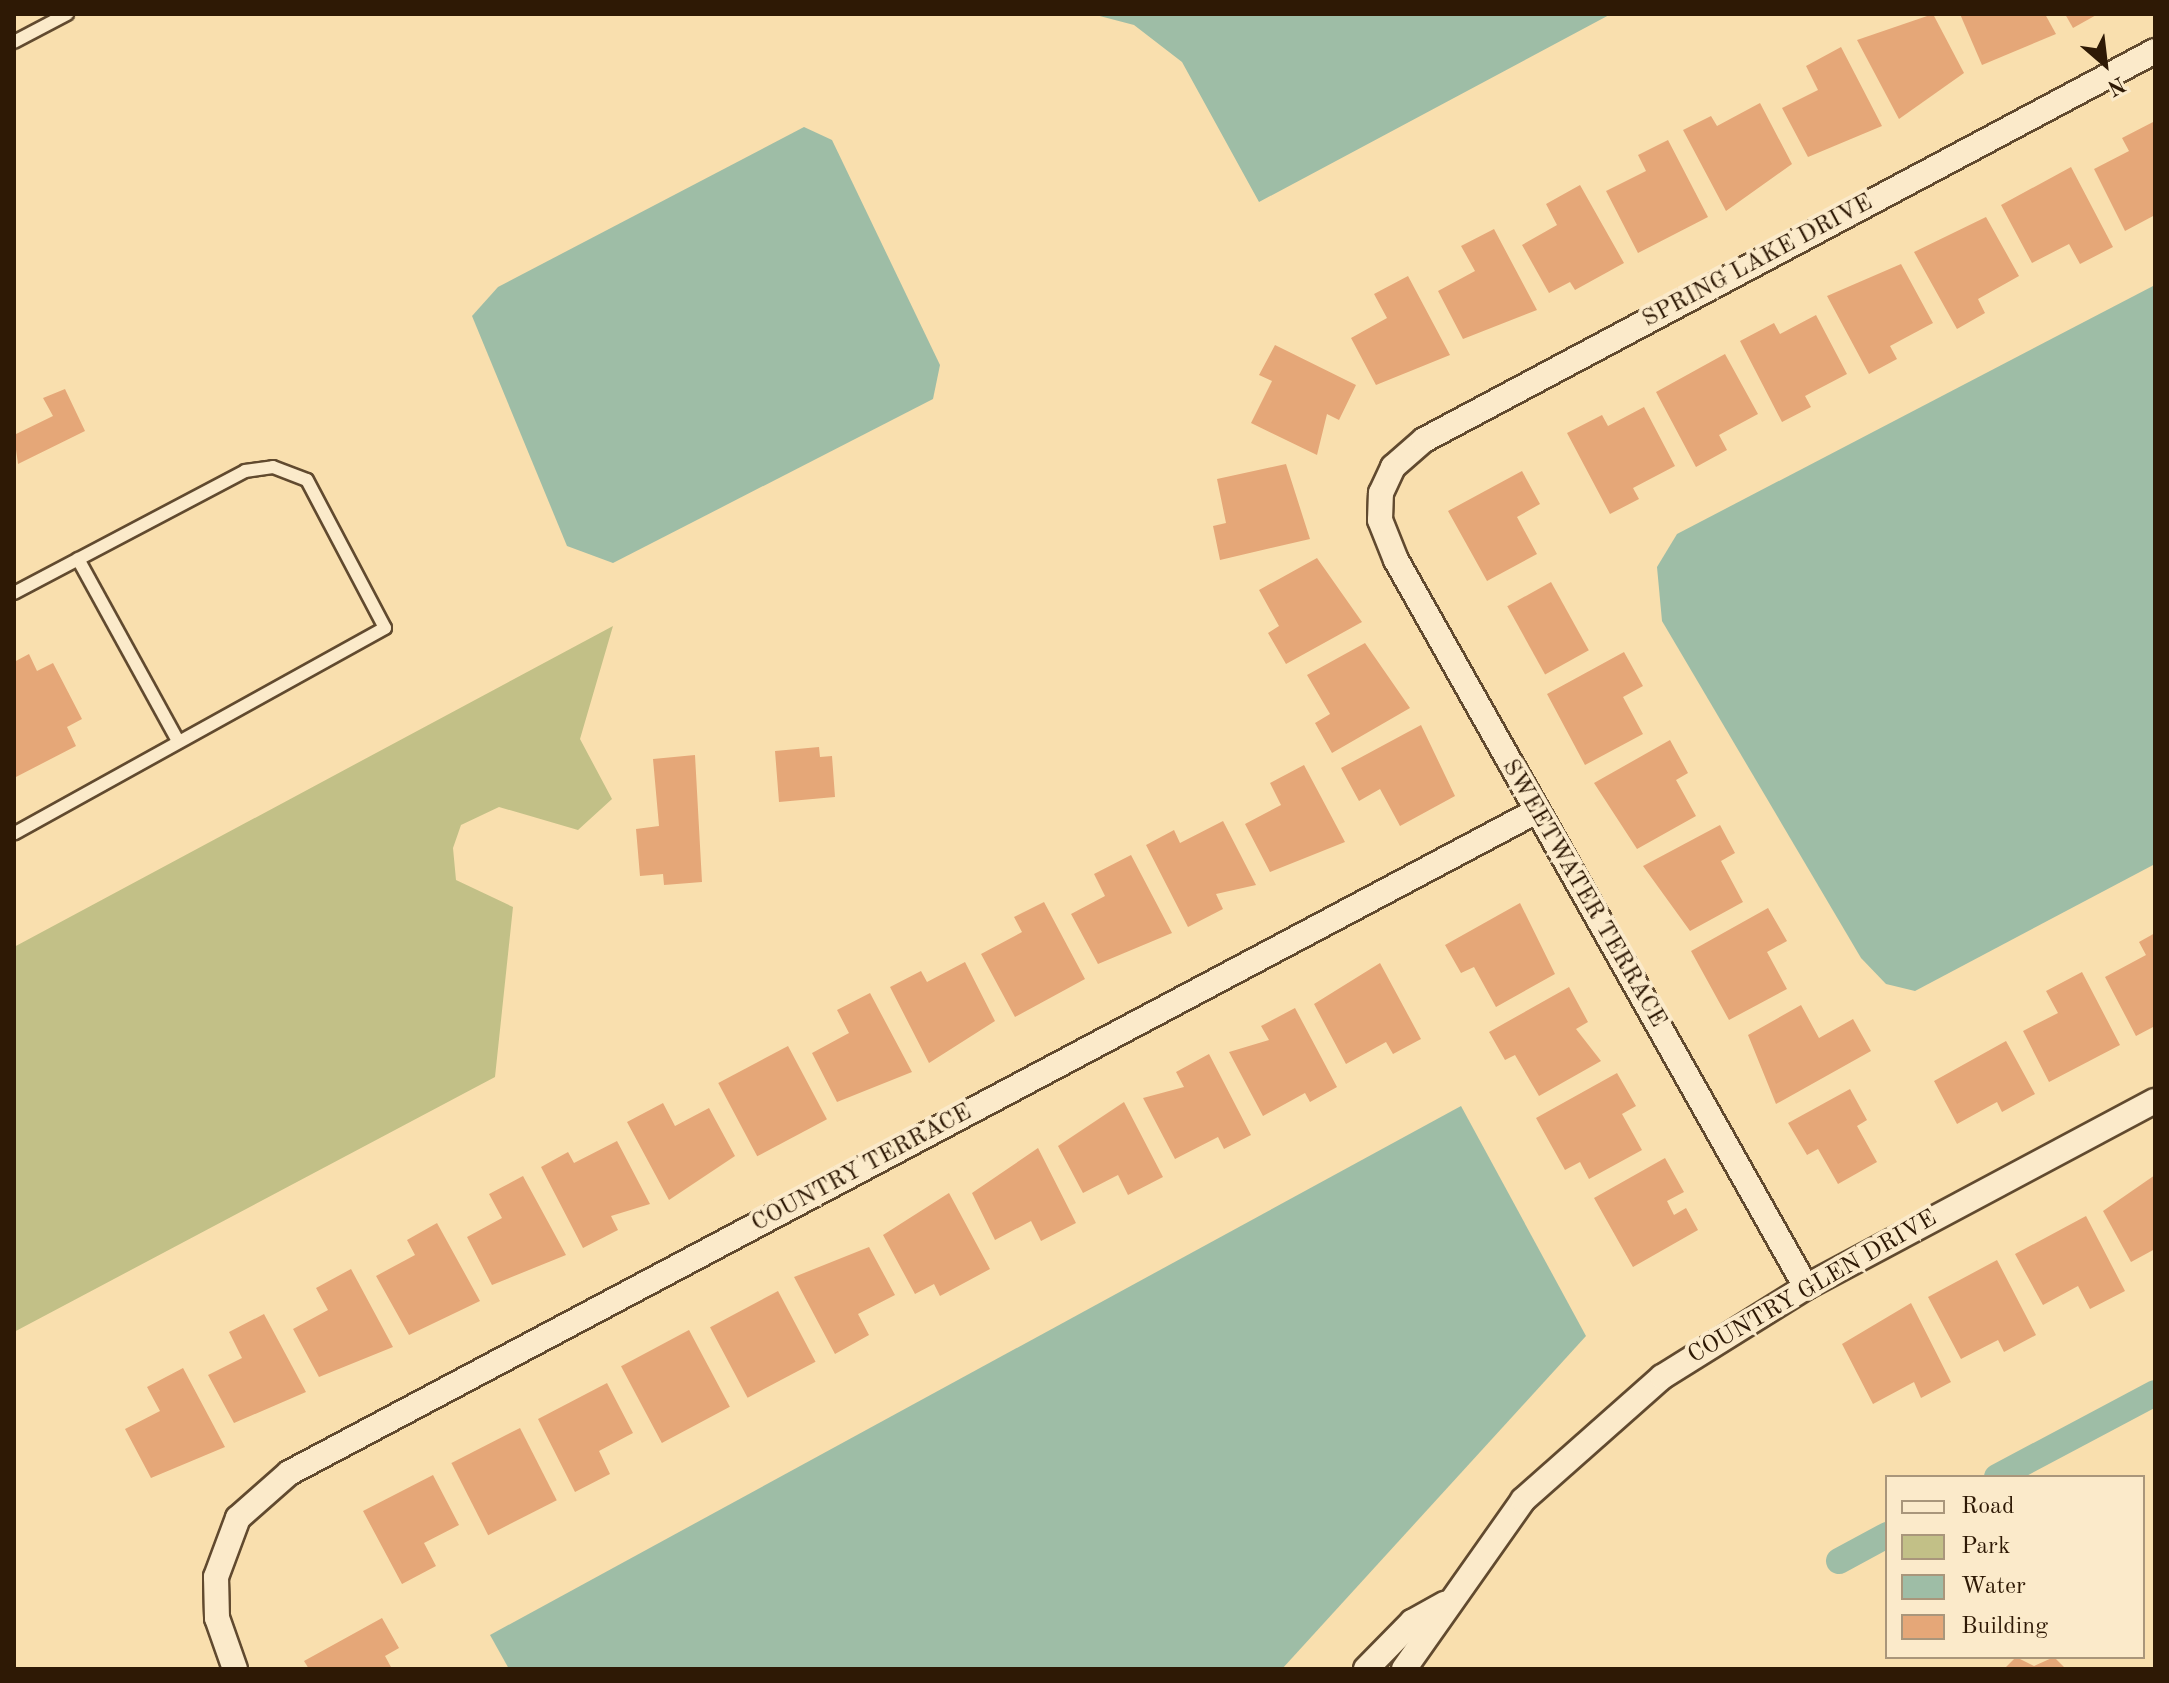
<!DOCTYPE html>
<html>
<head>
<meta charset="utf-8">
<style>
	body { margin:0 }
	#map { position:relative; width:2169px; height:1683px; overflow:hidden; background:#f9dfae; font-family:"Old Standard TT",serif }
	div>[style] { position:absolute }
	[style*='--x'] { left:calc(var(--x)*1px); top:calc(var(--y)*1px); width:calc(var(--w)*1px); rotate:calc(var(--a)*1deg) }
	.green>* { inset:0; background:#c2c087 }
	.water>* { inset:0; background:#9ebda6 }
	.canal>* { height:26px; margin:-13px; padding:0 13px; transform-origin:13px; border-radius:13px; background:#9ebda6 }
	.building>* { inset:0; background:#e5a778; transform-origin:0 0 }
	.roads { filter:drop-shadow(2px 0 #614a2f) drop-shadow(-2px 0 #614a2f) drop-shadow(0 2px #614a2f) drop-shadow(0 -2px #614a2f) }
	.service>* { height:12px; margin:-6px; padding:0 6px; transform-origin:6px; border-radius:6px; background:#fbeaca }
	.minor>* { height:24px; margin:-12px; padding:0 12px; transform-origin:12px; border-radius:12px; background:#fbeaca }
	span { translate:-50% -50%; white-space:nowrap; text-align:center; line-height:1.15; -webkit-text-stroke:8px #fbeaca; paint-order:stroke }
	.street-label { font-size:24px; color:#2e1905 }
	.frame { position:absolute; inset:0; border:16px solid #2e1905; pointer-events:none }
	.legend { position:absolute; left:1885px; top:1475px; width:260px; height:184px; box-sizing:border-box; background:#fbeaca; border:2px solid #a9967b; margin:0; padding:10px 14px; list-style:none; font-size:24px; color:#2e1905 }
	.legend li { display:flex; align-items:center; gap:16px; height:40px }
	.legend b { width:40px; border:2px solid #a9967b }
	.north { position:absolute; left:2065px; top:24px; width:80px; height:80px; -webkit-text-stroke:6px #fbeaca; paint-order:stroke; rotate:152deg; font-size:22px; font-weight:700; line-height:32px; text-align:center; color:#2e1905 }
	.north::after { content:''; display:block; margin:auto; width:28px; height:36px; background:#2e1905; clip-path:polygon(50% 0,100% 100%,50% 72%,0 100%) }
</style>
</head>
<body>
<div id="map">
	<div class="green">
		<div style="clip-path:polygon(613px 626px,580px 739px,612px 799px,578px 830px,499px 807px,461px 825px,453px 848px,456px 880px,513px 907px,495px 1077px,14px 1332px,14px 947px)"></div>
	</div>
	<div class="water">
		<div style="clip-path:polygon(1092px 14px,1611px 14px,1259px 202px,1182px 62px,1134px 25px)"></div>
		<div style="clip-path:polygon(804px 127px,832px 140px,940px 365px,933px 399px,613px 563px,567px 546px,472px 316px,498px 287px)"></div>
		<div style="clip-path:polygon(2155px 285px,2155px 864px,1915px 991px,1886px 984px,1861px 958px,1662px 621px,1657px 567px,1677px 534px)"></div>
		<div style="clip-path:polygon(1461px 1106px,1586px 1336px,1282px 1669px,509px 1669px,490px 1635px)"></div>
	</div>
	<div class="canal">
		<div style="--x:1997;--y:1477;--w:179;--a:-28"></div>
		<div style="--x:1839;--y:1561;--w:55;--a:-28.4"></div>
	</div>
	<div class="building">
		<div style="clip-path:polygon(1933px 14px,1964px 73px,1899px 119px,1857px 40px)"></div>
		<div style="clip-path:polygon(1960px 14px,2045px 14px,2056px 34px,1982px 65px)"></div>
		<div style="clip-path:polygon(2065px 14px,2098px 14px,2073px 28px)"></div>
		<div style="clip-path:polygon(1841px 47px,1882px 126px,1808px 157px,1782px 108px,1818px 90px,1806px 66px)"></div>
		<div style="clip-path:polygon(1760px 103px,1792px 164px,1726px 211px,1683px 130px,1711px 116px,1717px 126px)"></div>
		<div style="clip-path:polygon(2155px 121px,2155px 215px,2125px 231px,2094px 169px,2129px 151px,2122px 138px)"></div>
		<div style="clip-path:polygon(1668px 140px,1708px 217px,1638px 253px,1606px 191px,1646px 171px,1638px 155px)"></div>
		<div style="clip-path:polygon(2071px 167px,2113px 247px,2080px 264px,2069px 244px,2032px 263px,2001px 205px)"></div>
		<div style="clip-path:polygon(1580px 185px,1624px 263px,1575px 290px,1570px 282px,1549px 293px,1522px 245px,1557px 225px,1546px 204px)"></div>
		<div style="clip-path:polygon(1986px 217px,2019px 276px,1978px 299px,1985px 313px,1957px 329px,1914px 252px)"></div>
		<div style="clip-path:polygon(1494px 229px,1537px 310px,1463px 339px,1438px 291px,1475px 271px,1461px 246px)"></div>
		<div style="clip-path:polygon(1901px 264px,1933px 323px,1890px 346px,1897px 359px,1869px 374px,1827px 296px)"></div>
		<div style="clip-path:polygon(1408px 276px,1450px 355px,1376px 385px,1351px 338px,1387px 318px,1374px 294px)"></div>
		<div style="clip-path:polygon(1816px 315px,1847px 374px,1805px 396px,1811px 407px,1782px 422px,1740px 341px,1774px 323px,1780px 334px)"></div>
		<div style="clip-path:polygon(1275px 345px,1356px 385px,1339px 420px,1327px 414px,1317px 455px,1251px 423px,1272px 381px,1259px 375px)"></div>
		<div style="clip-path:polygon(1725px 354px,1758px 414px,1719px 435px,1727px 450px,1696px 467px,1656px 392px)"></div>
		<div style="clip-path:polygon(65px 389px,85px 431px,18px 464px,14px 435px,53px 416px,43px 398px)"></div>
		<div style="clip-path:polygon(1644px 407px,1675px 466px,1633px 488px,1639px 499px,1610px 514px,1567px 433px,1602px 415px,1608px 426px)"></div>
		<div style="clip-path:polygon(1286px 464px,1310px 539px,1220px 560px,1213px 526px,1226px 523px,1217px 479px)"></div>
		<div style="clip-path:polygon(1522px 471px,1540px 504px,1517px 517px,1537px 554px,1487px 581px,1448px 511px)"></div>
		<div style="clip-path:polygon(1317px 558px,1362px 622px,1286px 664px,1268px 633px,1279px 626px,1259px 590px)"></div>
		<div style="left:1551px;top:582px;width:78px;height:50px;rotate:61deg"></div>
		<div style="clip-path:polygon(1365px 643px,1410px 708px,1332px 753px,1315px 723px,1330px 714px,1307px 675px)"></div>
		<div style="clip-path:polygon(1624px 652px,1643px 686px,1623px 697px,1643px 734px,1585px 765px,1547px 694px)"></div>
		<div style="clip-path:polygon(29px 654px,37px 671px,53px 663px,82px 719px,67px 727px,76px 746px,14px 778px,14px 662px)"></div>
		<div style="clip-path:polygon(1421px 725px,1455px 796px,1400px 826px,1380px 789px,1359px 801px,1341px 768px)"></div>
		<div style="clip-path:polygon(1670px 740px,1688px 773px,1676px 780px,1696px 816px,1637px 849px,1594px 783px)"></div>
		<div style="clip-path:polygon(819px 747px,820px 757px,832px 756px,835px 797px,779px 802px,775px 751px)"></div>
		<div style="clip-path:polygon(695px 755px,702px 882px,664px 885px,663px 874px,640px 876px,636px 829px,659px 826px,653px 759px)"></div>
		<div style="clip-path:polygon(1304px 765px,1345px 842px,1270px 872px,1245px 824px,1281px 805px,1270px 783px)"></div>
		<div style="clip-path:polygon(1223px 821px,1256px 885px,1216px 894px,1223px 909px,1188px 927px,1146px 845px,1174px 830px,1180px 843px)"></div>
		<div style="clip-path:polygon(1720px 825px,1735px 853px,1721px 861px,1743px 902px,1690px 931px,1643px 866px)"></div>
		<div style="clip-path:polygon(1131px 855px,1172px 933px,1098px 964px,1071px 914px,1105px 896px,1094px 874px)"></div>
		<div style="clip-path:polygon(1044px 902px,1085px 979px,1015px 1017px,981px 954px,1022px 932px,1014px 917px)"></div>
		<div style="clip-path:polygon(1520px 903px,1555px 974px,1496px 1007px,1474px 967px,1461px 973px,1445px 945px)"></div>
		<div style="clip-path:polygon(1768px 908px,1787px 941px,1767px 952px,1787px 989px,1729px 1020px,1691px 951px)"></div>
		<div style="clip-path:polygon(2155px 933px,2155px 1026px,2136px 1036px,2105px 977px,2146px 955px,2139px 942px)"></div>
		<div style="clip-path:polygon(965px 962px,995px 1021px,929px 1063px,890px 987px,921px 971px,927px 982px)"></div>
		<div style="clip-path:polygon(1380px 963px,1421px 1039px,1393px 1054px,1386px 1042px,1346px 1064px,1314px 1004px)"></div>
		<div style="clip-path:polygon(2082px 972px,2120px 1045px,2049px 1082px,2023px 1031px,2058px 1013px,2046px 991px)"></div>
		<div style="clip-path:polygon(1569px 987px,1588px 1022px,1576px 1029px,1601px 1061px,1539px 1096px,1515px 1055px,1505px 1060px,1489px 1032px)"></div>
		<div style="clip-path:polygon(870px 993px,912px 1072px,837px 1102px,812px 1053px,849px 1033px,837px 1010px)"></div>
		<div style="clip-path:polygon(1801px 1005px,1819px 1038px,1853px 1019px,1871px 1051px,1776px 1104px,1748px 1035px)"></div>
		<div style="clip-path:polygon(1295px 1008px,1337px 1087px,1310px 1102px,1305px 1093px,1263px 1116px,1229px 1052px,1269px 1040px,1261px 1026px)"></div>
		<div style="clip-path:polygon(2006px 1041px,2035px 1094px,2002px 1112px,1997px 1102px,1957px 1124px,1934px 1081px)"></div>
		<div style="left:788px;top:1046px;width:83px;height:79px;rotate:62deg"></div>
		<div style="clip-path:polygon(1209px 1054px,1251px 1135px,1224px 1149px,1218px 1137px,1175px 1159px,1143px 1098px,1184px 1087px,1176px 1072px)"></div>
		<div style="clip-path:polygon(1617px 1073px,1636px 1106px,1622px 1114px,1642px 1150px,1589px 1179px,1580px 1162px,1565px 1170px,1536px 1118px)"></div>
		<div style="clip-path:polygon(1850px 1089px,1867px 1120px,1857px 1126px,1877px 1162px,1838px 1184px,1818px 1149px,1807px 1155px,1788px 1123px)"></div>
		<div style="clip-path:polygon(1124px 1102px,1163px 1177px,1128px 1195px,1118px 1175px,1083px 1193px,1058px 1146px)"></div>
		<div style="clip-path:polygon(663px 1103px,675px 1126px,709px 1108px,735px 1156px,669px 1200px,627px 1122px)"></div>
		<div style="clip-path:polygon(617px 1141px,650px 1204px,611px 1216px,618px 1230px,583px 1248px,541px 1167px,568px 1152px,574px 1163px)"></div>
		<div style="clip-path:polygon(1038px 1148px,1076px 1223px,1041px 1241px,1031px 1221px,995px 1240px,972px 1193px)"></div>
		<div style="clip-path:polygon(1665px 1158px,1684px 1192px,1667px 1201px,1674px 1215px,1686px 1208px,1698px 1230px,1633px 1267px,1594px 1198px)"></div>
		<div style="clip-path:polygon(2155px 1175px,2155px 1249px,2131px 1262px,2103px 1211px)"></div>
		<div style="clip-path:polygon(523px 1176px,566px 1255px,492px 1285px,467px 1237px,502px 1218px,489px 1194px)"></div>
		<div style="clip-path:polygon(949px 1193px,990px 1269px,940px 1296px,934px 1284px,915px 1294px,883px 1235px)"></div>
		<div style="clip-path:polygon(2086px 1216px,2125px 1291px,2090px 1309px,2078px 1286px,2043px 1305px,2015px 1254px)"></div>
		<div style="clip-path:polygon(437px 1223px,480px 1301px,409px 1335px,376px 1276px,415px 1255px,407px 1240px)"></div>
		<div style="clip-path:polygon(869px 1247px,895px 1295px,858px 1314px,869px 1335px,835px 1354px,794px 1277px)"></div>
		<div style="clip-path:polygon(1997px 1260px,2036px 1335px,2004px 1352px,1998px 1340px,1961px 1359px,1928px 1297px)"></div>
		<div style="clip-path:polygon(351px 1269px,393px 1347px,319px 1377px,293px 1329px,328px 1310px,316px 1288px)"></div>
		<div style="left:778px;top:1291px;width:80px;height:77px;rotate:62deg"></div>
		<div style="clip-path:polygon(1911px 1303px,1951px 1382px,1921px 1398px,1914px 1382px,1873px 1404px,1842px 1344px)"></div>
		<div style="clip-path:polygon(264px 1314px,306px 1392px,234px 1423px,208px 1375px,242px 1358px,229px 1332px)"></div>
		<div style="left:689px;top:1330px;width:87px;height:77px;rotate:62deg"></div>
		<div style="clip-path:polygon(183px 1368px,225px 1447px,151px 1478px,125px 1429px,160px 1411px,147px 1387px)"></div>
		<div style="clip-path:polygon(607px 1383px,633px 1433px,599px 1451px,610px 1474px,575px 1492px,538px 1419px)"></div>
		<div style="left:520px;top:1428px;width:81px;height:77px;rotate:63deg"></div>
		<div style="clip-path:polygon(433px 1475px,459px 1525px,424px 1543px,436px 1566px,402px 1584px,363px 1511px)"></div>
		<div style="clip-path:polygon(382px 1618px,399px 1648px,385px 1656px,392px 1669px,309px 1669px,304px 1661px)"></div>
		<div style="clip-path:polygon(2016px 1657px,2034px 1666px,2054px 1657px,2066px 1669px,2004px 1669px)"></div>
	</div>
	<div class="roads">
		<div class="service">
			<div style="--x:14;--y:42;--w:60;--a:-27.8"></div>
			<div style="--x:78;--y:559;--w:208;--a:61.2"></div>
			<div style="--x:14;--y:593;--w:261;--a:-27.8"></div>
			<div style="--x:245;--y:471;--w:28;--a:-8"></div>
			<div style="--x:273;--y:467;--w:36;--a:21"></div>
			<div style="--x:307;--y:480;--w:167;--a:62.2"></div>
			<div style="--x:385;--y:628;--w:424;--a:151"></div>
		</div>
		<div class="minor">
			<div style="--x:1806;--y:1287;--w:835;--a:-119.42"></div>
			<div style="--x:1396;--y:560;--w:43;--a:-111.8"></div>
			<div style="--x:1380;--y:520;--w:27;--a:-88"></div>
			<div style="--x:1381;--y:493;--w:29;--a:-65"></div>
			<div style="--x:1393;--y:467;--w:41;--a:-41.1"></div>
			<div style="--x:1424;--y:440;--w:828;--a:-28.02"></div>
			<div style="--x:235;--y:1669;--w:54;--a:-109.4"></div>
			<div style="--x:217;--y:1618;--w:41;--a:-91.4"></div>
			<div style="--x:216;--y:1577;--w:63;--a:-69.6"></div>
			<div style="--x:238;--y:1518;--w:68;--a:-41.4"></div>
			<div style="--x:289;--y:1473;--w:1410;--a:-27.95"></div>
			<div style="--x:1366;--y:1669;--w:66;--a:-45.6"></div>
			<div style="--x:1412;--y:1622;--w:38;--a:-29"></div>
			<div style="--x:1404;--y:1669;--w:207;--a:-54.8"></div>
			<div style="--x:1523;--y:1500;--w:186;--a:-41.5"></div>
			<div style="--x:1662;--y:1377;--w:170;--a:-32"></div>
			<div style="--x:1806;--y:1287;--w:395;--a:-28.1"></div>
		</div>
	</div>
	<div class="street-label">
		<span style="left:1758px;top:262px;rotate:-28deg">SPRING LAKE DRIVE</span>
		<span style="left:1583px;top:894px;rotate:60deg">SWEETWATER TERRACE</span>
		<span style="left:862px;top:1169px;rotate:-28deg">COUNTRY TERRACE</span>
		<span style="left:1813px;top:1288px;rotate:-30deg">COUNTRY GLEN DRIVE</span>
	</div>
	<div class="frame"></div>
	<ul class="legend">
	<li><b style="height:10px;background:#fbeaca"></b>Road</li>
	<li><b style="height:22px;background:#c2c087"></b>Park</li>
	<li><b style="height:22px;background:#9ebda6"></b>Water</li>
	<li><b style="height:22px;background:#e5a778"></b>Building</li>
	</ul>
	<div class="north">N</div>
</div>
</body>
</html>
